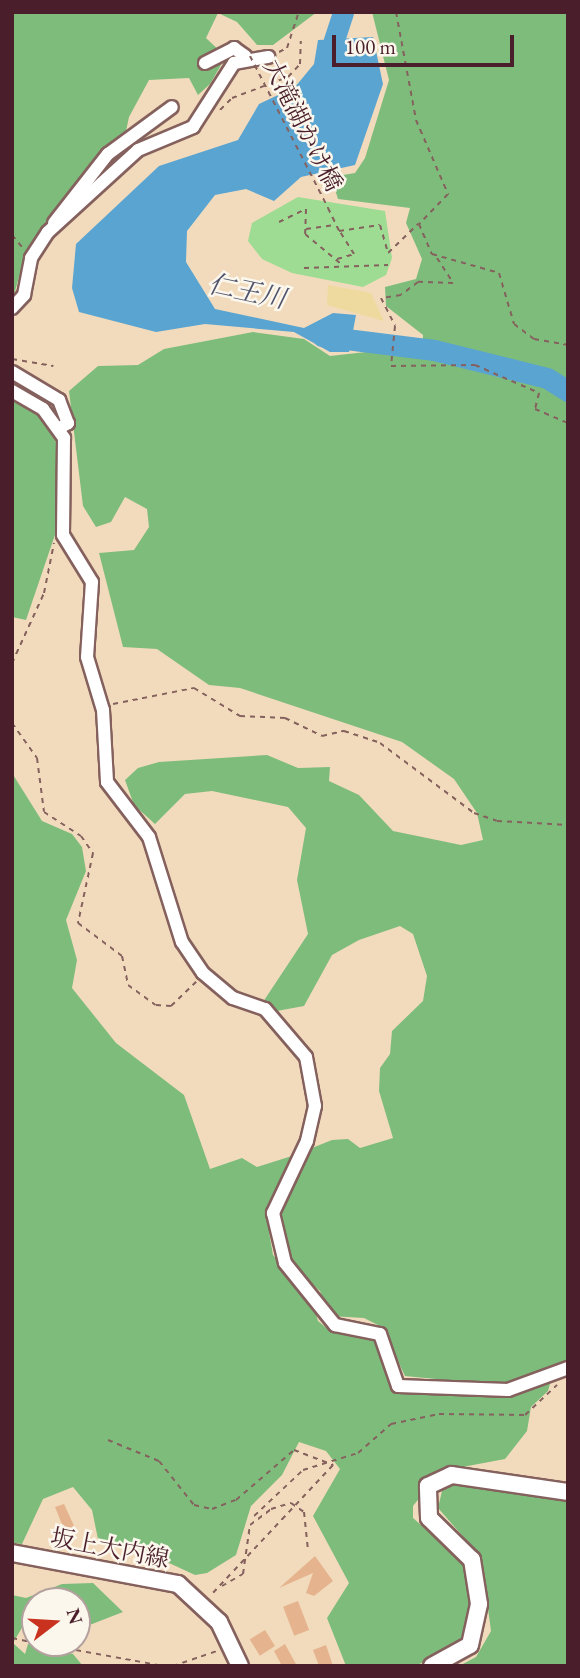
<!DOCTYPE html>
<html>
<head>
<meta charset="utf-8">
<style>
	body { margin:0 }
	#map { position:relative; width:580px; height:1678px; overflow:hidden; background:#f2dbbc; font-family:"EB Garamond","Noto Serif JP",serif }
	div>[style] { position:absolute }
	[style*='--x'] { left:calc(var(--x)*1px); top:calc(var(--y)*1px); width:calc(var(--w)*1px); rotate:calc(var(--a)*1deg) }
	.green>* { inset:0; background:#9ddc92 }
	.forest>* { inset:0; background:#7ebc7c }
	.sand>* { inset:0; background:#eeda9e }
	.water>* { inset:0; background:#5aa4d1 }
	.river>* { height:21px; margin:-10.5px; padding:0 10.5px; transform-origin:10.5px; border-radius:10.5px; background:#5aa4d1 }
	.building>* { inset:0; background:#e5b48e; transform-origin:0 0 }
	.path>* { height:2px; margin-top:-1px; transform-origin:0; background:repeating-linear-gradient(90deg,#85615e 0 5px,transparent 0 10px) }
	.roads { filter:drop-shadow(2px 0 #85615e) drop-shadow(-2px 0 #85615e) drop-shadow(0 2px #85615e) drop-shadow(0 -2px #85615e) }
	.minor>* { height:12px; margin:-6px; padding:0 6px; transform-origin:6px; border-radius:6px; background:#fff }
	.major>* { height:16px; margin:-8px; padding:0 8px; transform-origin:8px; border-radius:8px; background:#fff }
	.path-bridge>* { height:2px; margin-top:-1px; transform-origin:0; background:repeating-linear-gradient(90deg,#85615e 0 5px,transparent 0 10px) }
	span { translate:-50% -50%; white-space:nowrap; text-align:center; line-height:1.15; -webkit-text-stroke:5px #fbf7ec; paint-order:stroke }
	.street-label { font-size:24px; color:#4a1f2b }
	.water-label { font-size:26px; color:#50546d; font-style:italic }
	.frame { position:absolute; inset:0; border:14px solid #4a1f2b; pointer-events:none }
	.north { position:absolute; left:21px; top:1587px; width:70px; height:70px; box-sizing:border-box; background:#fbf7ec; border:2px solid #b4a19f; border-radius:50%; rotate:73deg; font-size:19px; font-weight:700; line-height:28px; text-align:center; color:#4a1f2b }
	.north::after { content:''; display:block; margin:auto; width:24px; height:32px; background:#c8321e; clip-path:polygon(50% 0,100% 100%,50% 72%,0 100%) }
	.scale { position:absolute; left:332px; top:35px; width:182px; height:32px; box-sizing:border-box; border:4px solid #4a1f2b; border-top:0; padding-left:9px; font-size:21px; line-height:24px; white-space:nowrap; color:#4a1f2b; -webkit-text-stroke:5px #fbf7ec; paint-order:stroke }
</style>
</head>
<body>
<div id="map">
	<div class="green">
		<div style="clip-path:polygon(298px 197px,385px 211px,392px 258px,386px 275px,363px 287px,292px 273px,262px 259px,248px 241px,252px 223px)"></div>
	</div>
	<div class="forest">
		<div style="clip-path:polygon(12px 12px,317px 12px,273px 45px,257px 45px,237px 22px,218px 13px,206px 38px,222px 53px,221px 65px,210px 84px,198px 95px,189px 78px,149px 80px,129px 117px,122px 150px,90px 166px,27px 249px,12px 302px)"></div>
		<div style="clip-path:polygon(372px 12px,568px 12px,568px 1363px,508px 1386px,405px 1376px,382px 1327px,364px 1318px,330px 1316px,320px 1291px,288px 1262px,278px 1212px,307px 1150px,332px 1140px,348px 1139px,360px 1148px,393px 1138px,379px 1091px,380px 1068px,390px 1054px,392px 1031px,423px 1001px,427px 976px,413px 934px,400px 926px,359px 940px,332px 955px,304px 1006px,266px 1013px,259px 1008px,308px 934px,297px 880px,306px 828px,288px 807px,212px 791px,185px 794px,155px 824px,134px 805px,125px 780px,138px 768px,159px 762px,267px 755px,298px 768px,330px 767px,329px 781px,359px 795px,393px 831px,461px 845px,483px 840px,477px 813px,454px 779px,402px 742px,240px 688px,209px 685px,157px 649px,123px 647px,99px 553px,134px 550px,149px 527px,147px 509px,125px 497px,111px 522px,96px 527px,83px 506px,69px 391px,98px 366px,138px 365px,164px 349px,253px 332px,304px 339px,330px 356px,375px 351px,422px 356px,423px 335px,386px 306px,385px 287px,416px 279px,422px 259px,406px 223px,410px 208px,338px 199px,331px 177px,355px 173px,365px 158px,389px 80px)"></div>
		<div style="clip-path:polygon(12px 390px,28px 395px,60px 449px,58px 526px,26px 620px,12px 617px)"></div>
		<div style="clip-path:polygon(12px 773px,42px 821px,72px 834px,82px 847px,86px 871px,66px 920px,77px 960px,72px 988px,116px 1043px,184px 1095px,210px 1169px,242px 1158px,257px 1167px,295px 1155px,269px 1232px,273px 1255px,311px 1297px,318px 1321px,329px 1330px,377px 1337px,392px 1392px,519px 1393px,552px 1377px,548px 1391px,531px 1407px,527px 1431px,505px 1459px,441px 1471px,413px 1506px,413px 1518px,468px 1566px,473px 1583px,469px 1636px,443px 1656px,413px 1666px,346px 1666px,327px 1618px,349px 1583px,313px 1516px,340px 1469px,326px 1451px,299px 1442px,282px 1475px,251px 1506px,236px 1555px,207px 1573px,195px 1575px,128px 1544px,98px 1539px,92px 1510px,73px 1487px,43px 1499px,22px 1544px,12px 1543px)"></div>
		<div style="clip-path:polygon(454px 1484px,568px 1501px,568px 1666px,459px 1666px,476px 1657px,491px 1631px,481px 1557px,438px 1508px,442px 1491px)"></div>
		<div style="clip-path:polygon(93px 1583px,123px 1612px,87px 1626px,77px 1623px,77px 1601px,35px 1601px,35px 1621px,23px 1626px,13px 1643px,25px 1654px,28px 1644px,73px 1654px,83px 1666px,12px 1666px,12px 1595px,26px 1598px,62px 1584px)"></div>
	</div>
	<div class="sand">
		<div style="clip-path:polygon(328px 285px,371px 293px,384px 321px,327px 305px)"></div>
	</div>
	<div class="water">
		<div style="clip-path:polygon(373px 37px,383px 84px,355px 165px,301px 177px,274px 201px,246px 189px,215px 195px,187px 231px,186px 262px,215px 309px,304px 328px,333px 313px,356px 315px,349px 352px,330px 352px,294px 332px,205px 324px,156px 332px,79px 312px,72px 288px,76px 244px,159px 166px,238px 140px,259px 104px,295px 87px,314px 64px,318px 40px)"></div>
	</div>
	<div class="river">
		<div style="--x:339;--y:66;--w:26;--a:-101"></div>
		<div style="--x:334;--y:40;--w:29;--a:-72"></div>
		<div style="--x:322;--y:336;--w:113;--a:7.1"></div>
		<div style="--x:434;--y:350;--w:116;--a:13.9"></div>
		<div style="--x:547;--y:378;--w:25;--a:32"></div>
	</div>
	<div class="building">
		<div style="clip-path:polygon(64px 1504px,75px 1528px,65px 1532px,55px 1507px)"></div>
		<div style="clip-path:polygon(315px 1556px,333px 1581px,314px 1596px,306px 1593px,313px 1573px,279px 1588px)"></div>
		<div style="left:298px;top:1601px;width:31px;height:16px;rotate:69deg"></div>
		<div style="left:265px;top:1630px;width:19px;height:18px;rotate:58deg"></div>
		<div style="clip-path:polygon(285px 1644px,297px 1666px,282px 1666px,274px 1651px)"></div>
		<div style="clip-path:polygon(326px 1645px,333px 1666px,319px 1666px,313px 1650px)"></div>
	</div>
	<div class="path">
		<div style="--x:396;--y:12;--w:110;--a:79.5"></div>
		<div style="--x:416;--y:120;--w:81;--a:66.6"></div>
		<div style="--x:448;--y:194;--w:42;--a:134"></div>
		<div style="--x:419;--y:224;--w:33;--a:67"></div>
		<div style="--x:432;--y:254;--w:70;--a:15.8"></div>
		<div style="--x:499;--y:273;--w:53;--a:73.6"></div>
		<div style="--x:514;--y:324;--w:25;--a:37"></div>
		<div style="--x:534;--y:339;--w:35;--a:10"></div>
		<div style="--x:279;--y:52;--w:9;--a:-27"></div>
		<div style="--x:287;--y:48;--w:38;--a:-72"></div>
		<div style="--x:220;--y:110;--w:17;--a:-45"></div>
		<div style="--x:232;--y:98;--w:60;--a:-20.6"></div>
		<div style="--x:288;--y:77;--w:18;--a:-47"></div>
		<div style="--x:300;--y:64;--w:23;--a:-88"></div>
		<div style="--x:328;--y:208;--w:25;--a:64"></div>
		<div style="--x:339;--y:231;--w:41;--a:-8.3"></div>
		<div style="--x:380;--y:225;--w:29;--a:74"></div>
		<div style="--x:388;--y:253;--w:42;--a:-44"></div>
		<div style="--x:279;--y:222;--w:30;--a:-26"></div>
		<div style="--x:306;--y:209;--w:25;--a:92"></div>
		<div style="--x:305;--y:234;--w:47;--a:39.8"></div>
		<div style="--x:306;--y:229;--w:29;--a:-8"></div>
		<div style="--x:12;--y:235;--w:17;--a:50"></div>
		<div style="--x:437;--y:258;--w:30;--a:57"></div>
		<div style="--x:453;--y:283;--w:35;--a:-178"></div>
		<div style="--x:418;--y:282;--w:21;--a:143"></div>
		<div style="--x:401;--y:295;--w:20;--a:171"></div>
		<div style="--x:381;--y:298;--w:31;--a:63"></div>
		<div style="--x:395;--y:326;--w:40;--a:95.7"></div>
		<div style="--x:391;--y:366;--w:84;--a:-0.7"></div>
		<div style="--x:475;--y:365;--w:70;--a:23.6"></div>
		<div style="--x:539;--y:393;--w:16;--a:104"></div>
		<div style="--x:535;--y:409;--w:36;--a:23"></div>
		<div style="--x:337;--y:259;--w:18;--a:-16"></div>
		<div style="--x:354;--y:254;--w:26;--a:-122"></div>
		<div style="--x:304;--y:268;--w:84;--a:-2"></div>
		<div style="--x:12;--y:359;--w:42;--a:9.7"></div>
		<div style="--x:12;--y:663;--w:77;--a:-65.4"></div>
		<div style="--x:44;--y:593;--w:51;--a:-78.7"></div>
		<div style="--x:113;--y:704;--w:83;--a:-11.2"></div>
		<div style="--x:194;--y:688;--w:54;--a:31.3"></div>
		<div style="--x:240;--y:716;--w:45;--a:2.5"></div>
		<div style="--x:285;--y:718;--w:41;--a:25.9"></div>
		<div style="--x:322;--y:736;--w:23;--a:-13"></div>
		<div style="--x:344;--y:731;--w:38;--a:18"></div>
		<div style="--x:380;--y:743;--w:117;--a:36.7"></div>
		<div style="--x:474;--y:813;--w:24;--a:19"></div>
		<div style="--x:497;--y:821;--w:71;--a:3.2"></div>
		<div style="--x:12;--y:723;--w:43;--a:54.5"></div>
		<div style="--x:37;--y:758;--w:54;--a:82.6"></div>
		<div style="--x:44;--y:812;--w:44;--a:33"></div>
		<div style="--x:81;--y:836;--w:21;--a:55"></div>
		<div style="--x:93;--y:853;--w:72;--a:102.1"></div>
		<div style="--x:78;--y:923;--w:55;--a:36.9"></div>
		<div style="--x:122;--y:956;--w:30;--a:78"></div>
		<div style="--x:128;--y:985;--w:34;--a:36"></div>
		<div style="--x:156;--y:1005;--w:15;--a:4"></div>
		<div style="--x:171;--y:1006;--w:35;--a:-44"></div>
		<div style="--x:108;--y:1440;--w:55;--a:22.4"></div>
		<div style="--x:159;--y:1461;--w:56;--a:51.5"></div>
		<div style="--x:194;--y:1505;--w:18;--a:13"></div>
		<div style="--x:212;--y:1509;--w:26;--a:-21"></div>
		<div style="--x:236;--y:1500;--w:77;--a:-40.8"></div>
		<div style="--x:294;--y:1450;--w:42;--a:21"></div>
		<div style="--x:333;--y:1465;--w:178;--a:133.2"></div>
		<div style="--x:254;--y:1516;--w:67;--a:-43.2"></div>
		<div style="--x:303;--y:1470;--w:58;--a:-17.2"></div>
		<div style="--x:358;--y:1453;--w:44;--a:-41.3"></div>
		<div style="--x:391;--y:1424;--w:49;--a:-11.8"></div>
		<div style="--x:439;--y:1414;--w:86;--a:0.7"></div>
		<div style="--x:525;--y:1415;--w:44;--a:-43.2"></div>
		<div style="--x:222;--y:1586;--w:24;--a:-30"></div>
		<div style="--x:243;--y:1574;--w:49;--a:-81.9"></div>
		<div style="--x:250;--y:1525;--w:26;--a:-37"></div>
		<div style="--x:271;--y:1509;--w:21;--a:-17"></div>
		<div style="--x:291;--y:1503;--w:16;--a:35"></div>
		<div style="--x:304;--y:1512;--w:37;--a:84"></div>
		<div style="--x:12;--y:1638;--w:24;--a:12"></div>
		<div style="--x:37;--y:1643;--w:128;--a:10.3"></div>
		<div style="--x:173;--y:1666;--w:46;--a:-18.8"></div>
	</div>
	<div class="roads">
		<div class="minor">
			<div style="--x:205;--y:63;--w:33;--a:-27"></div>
			<div style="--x:234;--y:48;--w:14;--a:36"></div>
			<div style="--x:54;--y:223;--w:88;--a:-52"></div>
			<div style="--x:108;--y:154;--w:79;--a:-36.3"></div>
			<div style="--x:12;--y:308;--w:18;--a:-47"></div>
			<div style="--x:24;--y:295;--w:38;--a:-79"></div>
			<div style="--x:31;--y:258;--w:31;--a:-57"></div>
			<div style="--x:48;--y:232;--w:122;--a:-42.3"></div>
			<div style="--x:138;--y:150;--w:60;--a:-22.7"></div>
			<div style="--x:193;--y:127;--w:76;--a:-57.4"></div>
			<div style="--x:234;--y:63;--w:35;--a:-10"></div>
			<div style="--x:12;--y:372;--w:55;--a:30.8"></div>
			<div style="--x:59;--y:400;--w:25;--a:69"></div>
			<div style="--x:68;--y:423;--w:9;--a:148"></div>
			<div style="--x:12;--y:391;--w:36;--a:30"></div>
			<div style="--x:43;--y:409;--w:36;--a:54"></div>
			<div style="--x:64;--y:438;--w:97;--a:90.6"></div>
			<div style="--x:63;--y:535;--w:55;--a:58.3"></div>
			<div style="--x:92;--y:582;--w:75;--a:93.8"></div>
			<div style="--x:87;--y:657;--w:55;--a:73.2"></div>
			<div style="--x:103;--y:710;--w:72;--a:86.8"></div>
			<div style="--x:107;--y:782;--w:69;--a:52.6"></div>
			<div style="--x:149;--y:837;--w:110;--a:72.6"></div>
			<div style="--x:182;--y:942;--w:37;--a:56"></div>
			<div style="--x:203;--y:973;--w:39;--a:40"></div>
			<div style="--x:233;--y:998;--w:34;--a:19"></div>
			<div style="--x:265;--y:1009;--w:63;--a:49.5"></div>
			<div style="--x:306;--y:1057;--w:50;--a:79.6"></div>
			<div style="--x:315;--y:1106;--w:36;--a:103"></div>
			<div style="--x:307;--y:1141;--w:80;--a:115.3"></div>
			<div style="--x:273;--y:1213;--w:51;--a:76.5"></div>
			<div style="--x:285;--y:1263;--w:80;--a:51.1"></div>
			<div style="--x:335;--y:1325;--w:46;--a:11.3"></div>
			<div style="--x:380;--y:1334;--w:55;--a:70.9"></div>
			<div style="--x:398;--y:1386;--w:110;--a:2.1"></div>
			<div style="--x:508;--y:1390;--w:64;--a:-20.1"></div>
		</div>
		<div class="major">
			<div style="--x:12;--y:1553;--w:169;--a:10.6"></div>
			<div style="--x:178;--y:1584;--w:56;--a:42.8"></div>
			<div style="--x:219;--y:1622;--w:49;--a:64.5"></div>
			<div style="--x:432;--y:1666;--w:43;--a:-28.9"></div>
			<div style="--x:470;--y:1645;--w:42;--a:-77.6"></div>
			<div style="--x:479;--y:1604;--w:45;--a:-99"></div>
			<div style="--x:472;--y:1560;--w:60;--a:-135.7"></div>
			<div style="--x:429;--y:1518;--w:32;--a:-92"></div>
			<div style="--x:428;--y:1486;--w:26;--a:-25"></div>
			<div style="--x:452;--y:1475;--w:117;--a:8.3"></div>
		</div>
	</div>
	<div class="path-bridge">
		<div style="--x:250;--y:56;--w:171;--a:62.8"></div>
	</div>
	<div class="street-label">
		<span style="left:303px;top:125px;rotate:63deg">大滝湖かけ橋</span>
		<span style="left:110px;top:1548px;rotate:11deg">坂上大内線</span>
	</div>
	<div class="water-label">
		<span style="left:247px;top:292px;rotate:12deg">仁王川</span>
	</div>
	<div class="frame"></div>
	<div class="north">N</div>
	<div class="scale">100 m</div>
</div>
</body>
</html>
